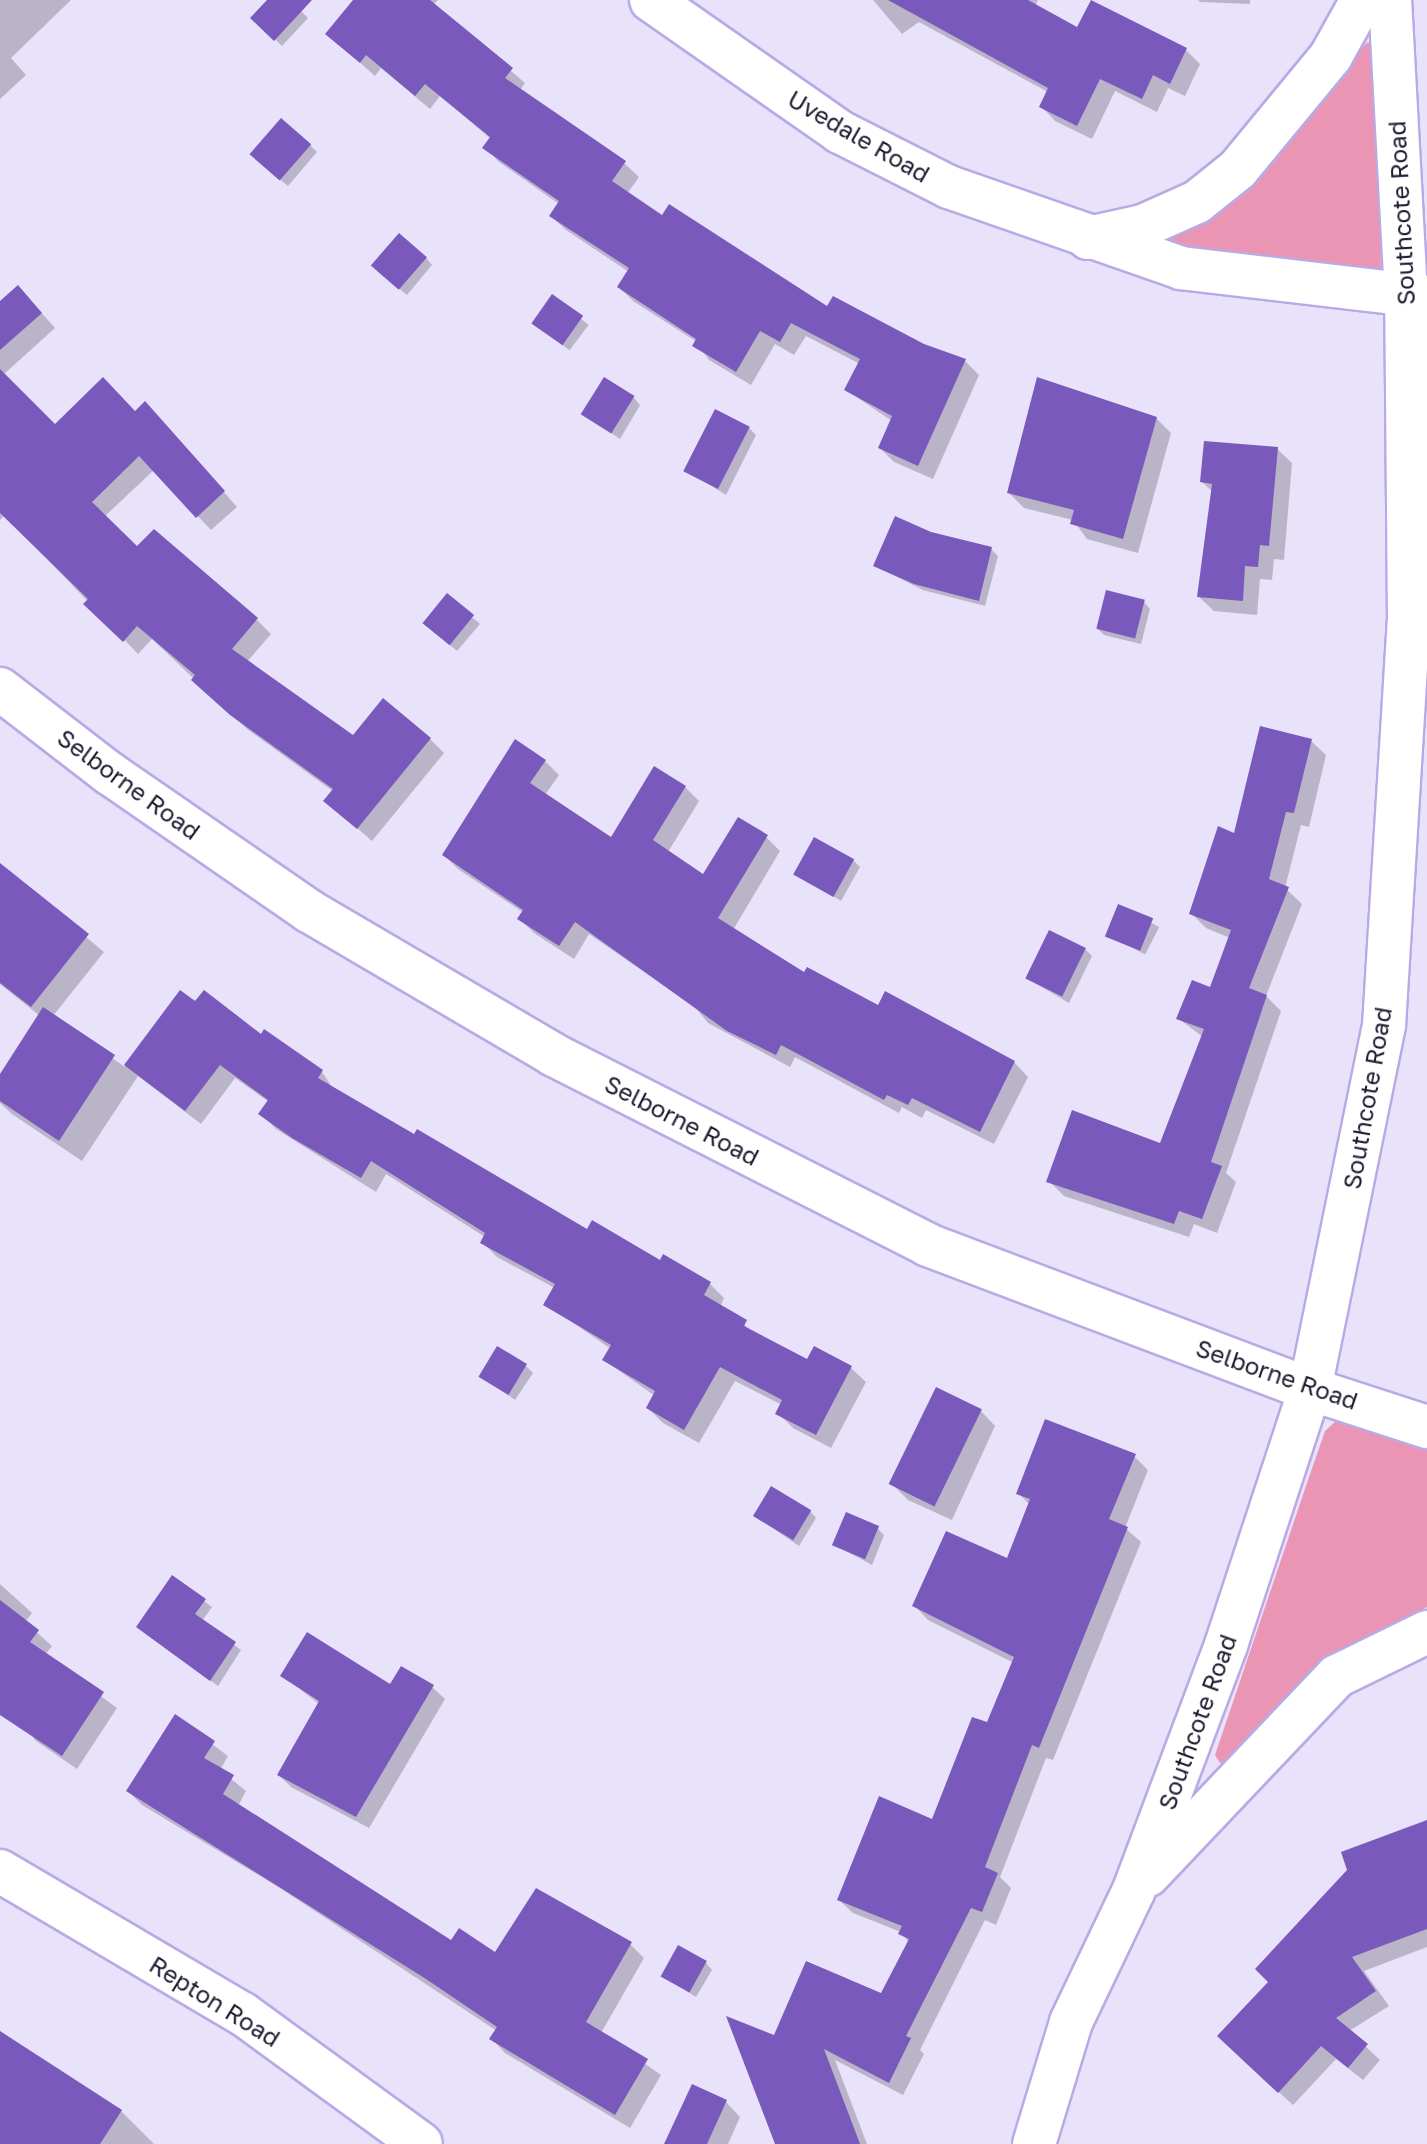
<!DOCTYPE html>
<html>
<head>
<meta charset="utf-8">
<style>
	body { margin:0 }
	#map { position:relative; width:1427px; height:2144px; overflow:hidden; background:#e8e2fb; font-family:"Golos Text",sans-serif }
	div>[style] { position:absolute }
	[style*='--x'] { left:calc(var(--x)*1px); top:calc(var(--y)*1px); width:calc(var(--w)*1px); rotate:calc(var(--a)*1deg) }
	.green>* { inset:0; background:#eb95b5 }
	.shadow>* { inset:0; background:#0003; transform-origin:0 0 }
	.building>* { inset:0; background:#7a59bc; transform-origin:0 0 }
	.roads { filter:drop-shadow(2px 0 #b9aae6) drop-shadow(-2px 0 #b9aae6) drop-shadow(0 2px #b9aae6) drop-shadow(0 -2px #b9aae6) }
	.minor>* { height:42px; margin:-21px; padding:0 21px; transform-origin:21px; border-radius:21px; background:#fff }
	span { translate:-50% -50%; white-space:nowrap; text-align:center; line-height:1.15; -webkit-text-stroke:8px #fff; paint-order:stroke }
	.street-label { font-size:24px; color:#211b31 }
</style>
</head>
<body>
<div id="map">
	<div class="green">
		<div style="clip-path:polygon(1368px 42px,1376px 52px,1381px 270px,1212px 254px,1157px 242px)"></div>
		<div style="clip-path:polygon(1337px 1420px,1367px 1420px,1427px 1449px,1427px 1607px,1321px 1662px,1228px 1761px,1220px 1763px,1215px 1755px,1307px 1483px,1325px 1431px)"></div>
	</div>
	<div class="shadow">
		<div style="clip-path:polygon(0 0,71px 0,11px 58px,26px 75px,0 99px)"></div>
		<div style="clip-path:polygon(270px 0,290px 0,308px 18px,282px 46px,252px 18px)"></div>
		<div style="clip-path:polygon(356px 0,438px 0,433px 5px,525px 83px,520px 90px,624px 163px,639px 177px,627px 194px,663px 218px,828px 309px,965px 361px,979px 375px,933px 479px,894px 462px,880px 448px,892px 421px,846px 390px,860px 364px,806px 336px,794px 355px,775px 344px,751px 385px,709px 360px,697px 342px,633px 301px,619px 287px,629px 272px,566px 230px,551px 216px,559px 204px,499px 162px,485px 147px,491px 139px,440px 96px,430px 109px,381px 68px,375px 76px,328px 34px)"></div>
		<div style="clip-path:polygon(873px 0,1038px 0,1035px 6px,1078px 30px,1186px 50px,1200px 64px,1185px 96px,1168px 88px,1157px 112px,1115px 91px,1092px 139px,1055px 121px,1041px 106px,1048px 92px,919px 22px,902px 34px)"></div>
		<div style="clip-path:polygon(1198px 0,1250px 0,1250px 4px,1200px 2px)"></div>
		<div style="clip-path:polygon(310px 145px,317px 152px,288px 186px,259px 162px)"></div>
		<div style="clip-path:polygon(426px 258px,432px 265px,407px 295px,381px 273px)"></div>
		<div style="left:552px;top:297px;width:46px;height:32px;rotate:37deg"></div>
		<div style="clip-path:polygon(32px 302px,55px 328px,3px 375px,55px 426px,135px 413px,159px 418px,237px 507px,211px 530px,154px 470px,104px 517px,137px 549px,154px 532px,257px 620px,271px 634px,247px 662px,353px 738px,430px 739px,444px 753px,372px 841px,326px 801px,334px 792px,247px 729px,152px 639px,138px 654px,5px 515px,0 520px,0 303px)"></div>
		<div style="clip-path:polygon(1038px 380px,1156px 418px,1171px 433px,1138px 553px,1087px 539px,1073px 520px,1024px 508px,1009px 493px)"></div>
		<div style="clip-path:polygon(634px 398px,640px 405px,620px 439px,583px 414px)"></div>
		<div style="clip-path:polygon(749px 428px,756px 435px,726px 495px,686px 470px)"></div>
		<div style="clip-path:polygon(1277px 449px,1292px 463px,1284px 560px,1274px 559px,1272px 580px,1260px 579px,1257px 615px,1214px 611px,1199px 597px,1213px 492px,1202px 482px)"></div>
		<div style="clip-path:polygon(930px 534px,991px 549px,998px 556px,985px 606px,923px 590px,875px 566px)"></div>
		<div style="clip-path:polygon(447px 596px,480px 624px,457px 651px,431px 629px)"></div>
		<div style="clip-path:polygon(1144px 602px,1150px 609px,1141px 644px,1104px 635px,1097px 628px)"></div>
		<div style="clip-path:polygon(1311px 741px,1326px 755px,1309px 827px,1301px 825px,1285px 888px,1302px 904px,1266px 996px,1281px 1011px,1226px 1173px,1236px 1182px,1217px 1233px,1194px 1224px,1189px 1237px,1064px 1196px,1049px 1181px,1161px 1146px,1203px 1037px,1179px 1019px,1211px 989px,1230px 938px,1206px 928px,1191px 913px,1235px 835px)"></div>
		<div style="clip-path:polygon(545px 761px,559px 775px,545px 795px,612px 840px,685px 787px,699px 801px,668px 852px,704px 877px,766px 837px,780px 851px,733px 930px,805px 975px,1014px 1062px,1028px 1077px,994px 1144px,926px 1110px,922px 1118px,902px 1107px,899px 1113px,795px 1057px,790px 1067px,708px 1023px,695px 1007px,589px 934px,574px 959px,534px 933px,520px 919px,524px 913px,458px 869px,444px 855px)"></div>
		<div style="clip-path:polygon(853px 860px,860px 867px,841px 901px,797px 874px)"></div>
		<div style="clip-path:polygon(0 865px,104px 952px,53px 1016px,125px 1067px,181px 993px,262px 1036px,265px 1032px,322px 1072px,334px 1090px,588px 1231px,710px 1284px,724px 1298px,720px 1307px,760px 1337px,808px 1362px,851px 1368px,866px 1382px,831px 1448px,793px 1428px,778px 1413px,782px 1405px,735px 1381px,699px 1443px,663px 1423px,648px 1408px,655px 1396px,604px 1360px,611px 1349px,546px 1304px,555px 1288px,497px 1257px,482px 1242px,485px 1237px,386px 1174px,376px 1192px,276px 1129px,261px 1114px,269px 1102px,235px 1078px,201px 1124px,138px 1076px,82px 1161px,12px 1114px,0 1103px,0 1077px,40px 1016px,0 984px)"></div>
		<div style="left:1120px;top:907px;width:44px;height:31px;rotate:27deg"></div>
		<div style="clip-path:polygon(1085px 949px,1092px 956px,1069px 1003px,1028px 979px)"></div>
		<div style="clip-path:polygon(526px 1366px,533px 1373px,515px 1400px,481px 1376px)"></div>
		<div style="clip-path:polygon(981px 1411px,995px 1426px,952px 1520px,908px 1500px,893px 1485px)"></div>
		<div style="clip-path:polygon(1134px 1456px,1148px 1470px,1125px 1528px,1141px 1542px,1053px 1760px,1046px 1758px,1000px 1877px,1011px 1888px,996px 1925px,985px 1920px,920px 2050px,924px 2054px,903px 2095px,835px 2060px,867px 2144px,777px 2144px,775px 2038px,882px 1995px,909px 1943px,901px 1932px,853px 1913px,839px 1900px,933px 1822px,988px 1725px,1014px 1663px,928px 1620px,915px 1606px,1008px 1561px,1030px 1505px,1018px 1493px)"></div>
		<div style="clip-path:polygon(810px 1511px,816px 1518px,799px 1546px,755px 1516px)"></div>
		<div style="clip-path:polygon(877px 1528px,884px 1535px,872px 1565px,835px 1545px)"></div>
		<div style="clip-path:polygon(173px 1578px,212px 1607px,202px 1621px,241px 1650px,218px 1686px,146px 1633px)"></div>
		<div style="clip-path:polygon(0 1584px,32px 1613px,25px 1622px,52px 1646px,45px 1655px,117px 1708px,77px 1769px,36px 1741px,0 1694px)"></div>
		<div style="clip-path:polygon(282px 1675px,432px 1687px,445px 1699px,369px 1828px,291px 1787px,279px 1775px,319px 1704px)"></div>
		<div style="clip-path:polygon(176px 1717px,228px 1756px,220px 1770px,246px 1791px,238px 1806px,451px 1943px,496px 1954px,630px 1944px,644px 1958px,601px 2033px,661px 2075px,630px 2128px,505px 2053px,492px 2039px,497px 2031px,280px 1888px,142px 1805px,128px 1791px)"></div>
		<div style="clip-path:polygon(1427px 1822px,1427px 1947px,1364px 1971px,1389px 2006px,1349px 2031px,1380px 2060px,1363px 2080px,1336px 2059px,1293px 2105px,1233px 2050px)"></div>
		<div style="clip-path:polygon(706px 1963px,712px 1970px,696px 1997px,663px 1976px)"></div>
		<div style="clip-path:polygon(0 2044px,121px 2111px,154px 2144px,0 2144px)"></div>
		<div style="clip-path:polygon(726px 2102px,740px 2117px,728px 2144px,666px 2144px)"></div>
	</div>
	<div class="building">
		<div style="clip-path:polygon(267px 0,312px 0,274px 41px,250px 18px)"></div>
		<div style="clip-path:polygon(353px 0,430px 0,513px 68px,505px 78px,626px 161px,612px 181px,662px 215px,669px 204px,827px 306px,833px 296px,924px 344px,966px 359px,918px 466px,878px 448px,892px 416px,844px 390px,860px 359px,791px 323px,780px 342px,760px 331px,736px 372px,692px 346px,696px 339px,617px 287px,629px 268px,549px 216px,559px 201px,482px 148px,490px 137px,425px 84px,415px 96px,366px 55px,360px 63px,325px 34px)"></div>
		<div style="clip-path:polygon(888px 0,1028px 0,1077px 27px,1091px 0,1187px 48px,1170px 84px,1153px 75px,1142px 99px,1100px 79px,1077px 126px,1039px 107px,1048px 88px)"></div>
		<div style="left:281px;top:118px;width:40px;height:48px;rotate:41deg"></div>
		<div style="left:399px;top:233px;width:37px;height:43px;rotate:41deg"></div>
		<div style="clip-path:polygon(18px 285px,42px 313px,0 350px,0 301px)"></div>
		<div style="left:552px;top:294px;width:38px;height:36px;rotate:35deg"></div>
		<div style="clip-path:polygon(0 369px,55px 424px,103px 377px,135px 411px,145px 401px,225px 491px,196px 518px,139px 456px,92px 502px,137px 546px,154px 529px,258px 618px,232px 649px,353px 735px,383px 698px,431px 738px,357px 829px,323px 801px,333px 789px,230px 715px,191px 680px,195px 675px,137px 626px,123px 642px,83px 604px,88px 599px,0 513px)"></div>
		<div style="left:604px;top:377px;width:36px;height:44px;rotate:32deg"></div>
		<div style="clip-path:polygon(1037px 377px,1157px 417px,1123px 539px,1070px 524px,1074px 510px,1007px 493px)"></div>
		<div style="left:715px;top:409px;width:39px;height:70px;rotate:27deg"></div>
		<div style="clip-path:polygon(1204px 441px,1278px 447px,1269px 546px,1260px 545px,1258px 567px,1245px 566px,1243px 601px,1197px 597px,1212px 484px,1200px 482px)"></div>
		<div style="clip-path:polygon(895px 516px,931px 532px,992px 547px,979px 601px,914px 584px,873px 566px)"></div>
		<div style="left:1106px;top:590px;width:40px;height:40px;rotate:14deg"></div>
		<div style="left:447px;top:593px;width:35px;height:39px;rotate:39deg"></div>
		<div style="clip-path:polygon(1260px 726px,1312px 739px,1294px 813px,1286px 812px,1269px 879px,1289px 887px,1249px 988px,1267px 995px,1211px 1162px,1222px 1166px,1202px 1219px,1179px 1211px,1174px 1224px,1046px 1182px,1072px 1110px,1160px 1143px,1204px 1029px,1176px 1019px,1192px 980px,1210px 987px,1231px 930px,1189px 914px,1218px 826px,1234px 833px)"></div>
		<div style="clip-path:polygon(515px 739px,546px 760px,530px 783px,611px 837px,654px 766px,686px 786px,653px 840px,703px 874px,738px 817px,768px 835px,718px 918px,804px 972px,807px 967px,878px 1005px,885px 991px,1015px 1061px,980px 1132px,912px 1098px,908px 1105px,887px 1095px,884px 1100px,781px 1045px,776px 1055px,727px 1031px,575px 922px,559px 946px,517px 919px,523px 910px,442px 855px)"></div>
		<div style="left:814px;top:837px;width:46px;height:43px;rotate:29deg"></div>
		<div style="clip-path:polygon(0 863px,89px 934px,31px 1007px,0 983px)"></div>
		<div style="left:1118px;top:904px;width:38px;height:35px;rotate:22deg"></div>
		<div style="left:1049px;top:930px;width:41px;height:54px;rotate:26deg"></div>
		<div style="clip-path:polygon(180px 990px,195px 1001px,204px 990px,261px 1034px,264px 1029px,323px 1070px,318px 1078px,414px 1134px,417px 1129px,587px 1229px,592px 1220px,660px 1260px,663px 1254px,711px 1282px,704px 1295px,747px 1320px,744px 1326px,807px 1359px,814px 1346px,852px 1366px,816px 1435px,775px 1414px,782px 1400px,720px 1367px,684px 1430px,646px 1408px,655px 1391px,602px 1360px,611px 1345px,543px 1305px,555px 1284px,480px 1243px,485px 1233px,371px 1161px,361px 1178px,292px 1138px,258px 1114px,268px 1100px,220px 1065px,185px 1111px,124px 1065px)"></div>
		<div style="clip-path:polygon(43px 1007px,115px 1055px,59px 1141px,0 1101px,0 1074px)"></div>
		<div style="left:497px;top:1346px;width:35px;height:36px;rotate:31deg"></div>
		<div style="left:936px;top:1387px;width:51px;height:108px;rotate:26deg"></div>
		<div style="clip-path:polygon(1045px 1419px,1136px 1454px,1109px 1519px,1128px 1527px,1039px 1748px,1032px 1745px,985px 1867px,998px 1873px,982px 1912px,971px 1908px,906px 2036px,911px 2038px,889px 2083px,824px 2049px,860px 2144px,775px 2144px,726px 2016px,774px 2035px,806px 1961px,881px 1993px,909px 1939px,898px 1934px,902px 1926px,837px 1900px,879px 1796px,932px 1819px,972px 1717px,987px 1722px,1014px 1657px,912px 1606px,946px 1531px,1007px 1558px,1030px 1499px,1016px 1494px)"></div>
		<div style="left:771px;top:1486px;width:47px;height:35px;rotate:31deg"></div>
		<div style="left:846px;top:1512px;width:36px;height:36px;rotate:23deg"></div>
		<div style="clip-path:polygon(172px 1575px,206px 1599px,195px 1614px,236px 1642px,210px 1681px,136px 1627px)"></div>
		<div style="clip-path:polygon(0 1600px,39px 1630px,30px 1642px,104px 1692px,62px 1756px,0 1715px)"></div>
		<div style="clip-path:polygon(307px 1632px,390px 1684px,401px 1666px,434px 1685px,356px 1817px,277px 1775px,319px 1701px,280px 1676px)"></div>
		<div style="clip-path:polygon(175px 1714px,215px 1741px,204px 1758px,234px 1775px,223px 1794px,451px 1940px,459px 1928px,495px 1952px,536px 1888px,632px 1942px,586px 2022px,648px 2059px,615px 2115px,489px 2039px,497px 2027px,426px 1979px,126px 1791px)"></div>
		<div style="clip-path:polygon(1427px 1820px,1427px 1929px,1352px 1957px,1376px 1991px,1336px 2018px,1368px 2044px,1348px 2068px,1321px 2046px,1278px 2093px,1217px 2036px,1268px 1982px,1255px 1969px,1347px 1870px,1341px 1852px)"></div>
		<div style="left:678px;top:1945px;width:33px;height:36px;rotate:29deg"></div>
		<div style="clip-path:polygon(0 2031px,122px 2110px,100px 2144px,0 2144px)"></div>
		<div style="clip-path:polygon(692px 2084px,727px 2100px,707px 2144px,664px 2144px)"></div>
	</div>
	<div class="roads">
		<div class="minor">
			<div style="--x:651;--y:0;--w:231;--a:34.9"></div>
			<div style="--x:840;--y:132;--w:122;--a:26.8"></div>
			<div style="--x:949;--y:187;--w:246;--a:19.2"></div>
			<div style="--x:1181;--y:268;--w:248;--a:6.7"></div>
			<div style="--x:1088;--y:238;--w:56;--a:-12.3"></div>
			<div style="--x:1143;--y:226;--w:59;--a:-24"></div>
			<div style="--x:1197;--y:202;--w:53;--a:-38.8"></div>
			<div style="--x:1238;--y:169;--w:146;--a:-50.5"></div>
			<div style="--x:1331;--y:56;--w:64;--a:-61"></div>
			<div style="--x:0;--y:689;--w:138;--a:37.6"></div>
			<div style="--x:109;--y:773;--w:243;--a:34.6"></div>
			<div style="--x:309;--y:911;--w:284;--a:30.4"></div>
			<div style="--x:554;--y:1055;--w:419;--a:26.9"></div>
			<div style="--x:928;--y:1245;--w:408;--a:20.7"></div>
			<div style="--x:1310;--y:1389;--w:123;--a:18"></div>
			<div style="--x:0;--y:1871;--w:282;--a:30.5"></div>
			<div style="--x:243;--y:2014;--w:220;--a:36.1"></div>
			<div style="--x:1148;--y:1875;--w:274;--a:-46.5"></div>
			<div style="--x:1337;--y:1676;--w:100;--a:-26.1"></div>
			<div style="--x:1034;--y:2144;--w:127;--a:-73.1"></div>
			<div style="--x:1071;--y:2022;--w:146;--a:-64.5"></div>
			<div style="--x:1134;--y:1890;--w:262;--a:-69.4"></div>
			<div style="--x:1226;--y:1645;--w:269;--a:-71.8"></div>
			<div style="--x:1310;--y:1389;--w:370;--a:-78.5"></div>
			<div style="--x:1384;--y:1026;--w:406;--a:-86.5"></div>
			<div style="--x:1409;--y:621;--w:327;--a:-90.5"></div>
			<div style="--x:1406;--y:294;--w:294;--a:-93.1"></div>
		</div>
	</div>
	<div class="street-label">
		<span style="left:859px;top:136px;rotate:30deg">Uvedale Road</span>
		<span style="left:1401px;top:213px;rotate:-93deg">Southcote Road</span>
		<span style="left:129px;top:784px;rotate:36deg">Selborne Road</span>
		<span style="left:1367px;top:1098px;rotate:-80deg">Southcote Road</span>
		<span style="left:682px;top:1120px;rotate:27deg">Selborne Road</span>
		<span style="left:1277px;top:1374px;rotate:19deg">Selborne Road</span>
		<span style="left:1197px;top:1722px;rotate:-70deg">Southcote Road</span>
		<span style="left:215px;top:2001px;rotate:32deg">Repton Road</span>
	</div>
</div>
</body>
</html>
